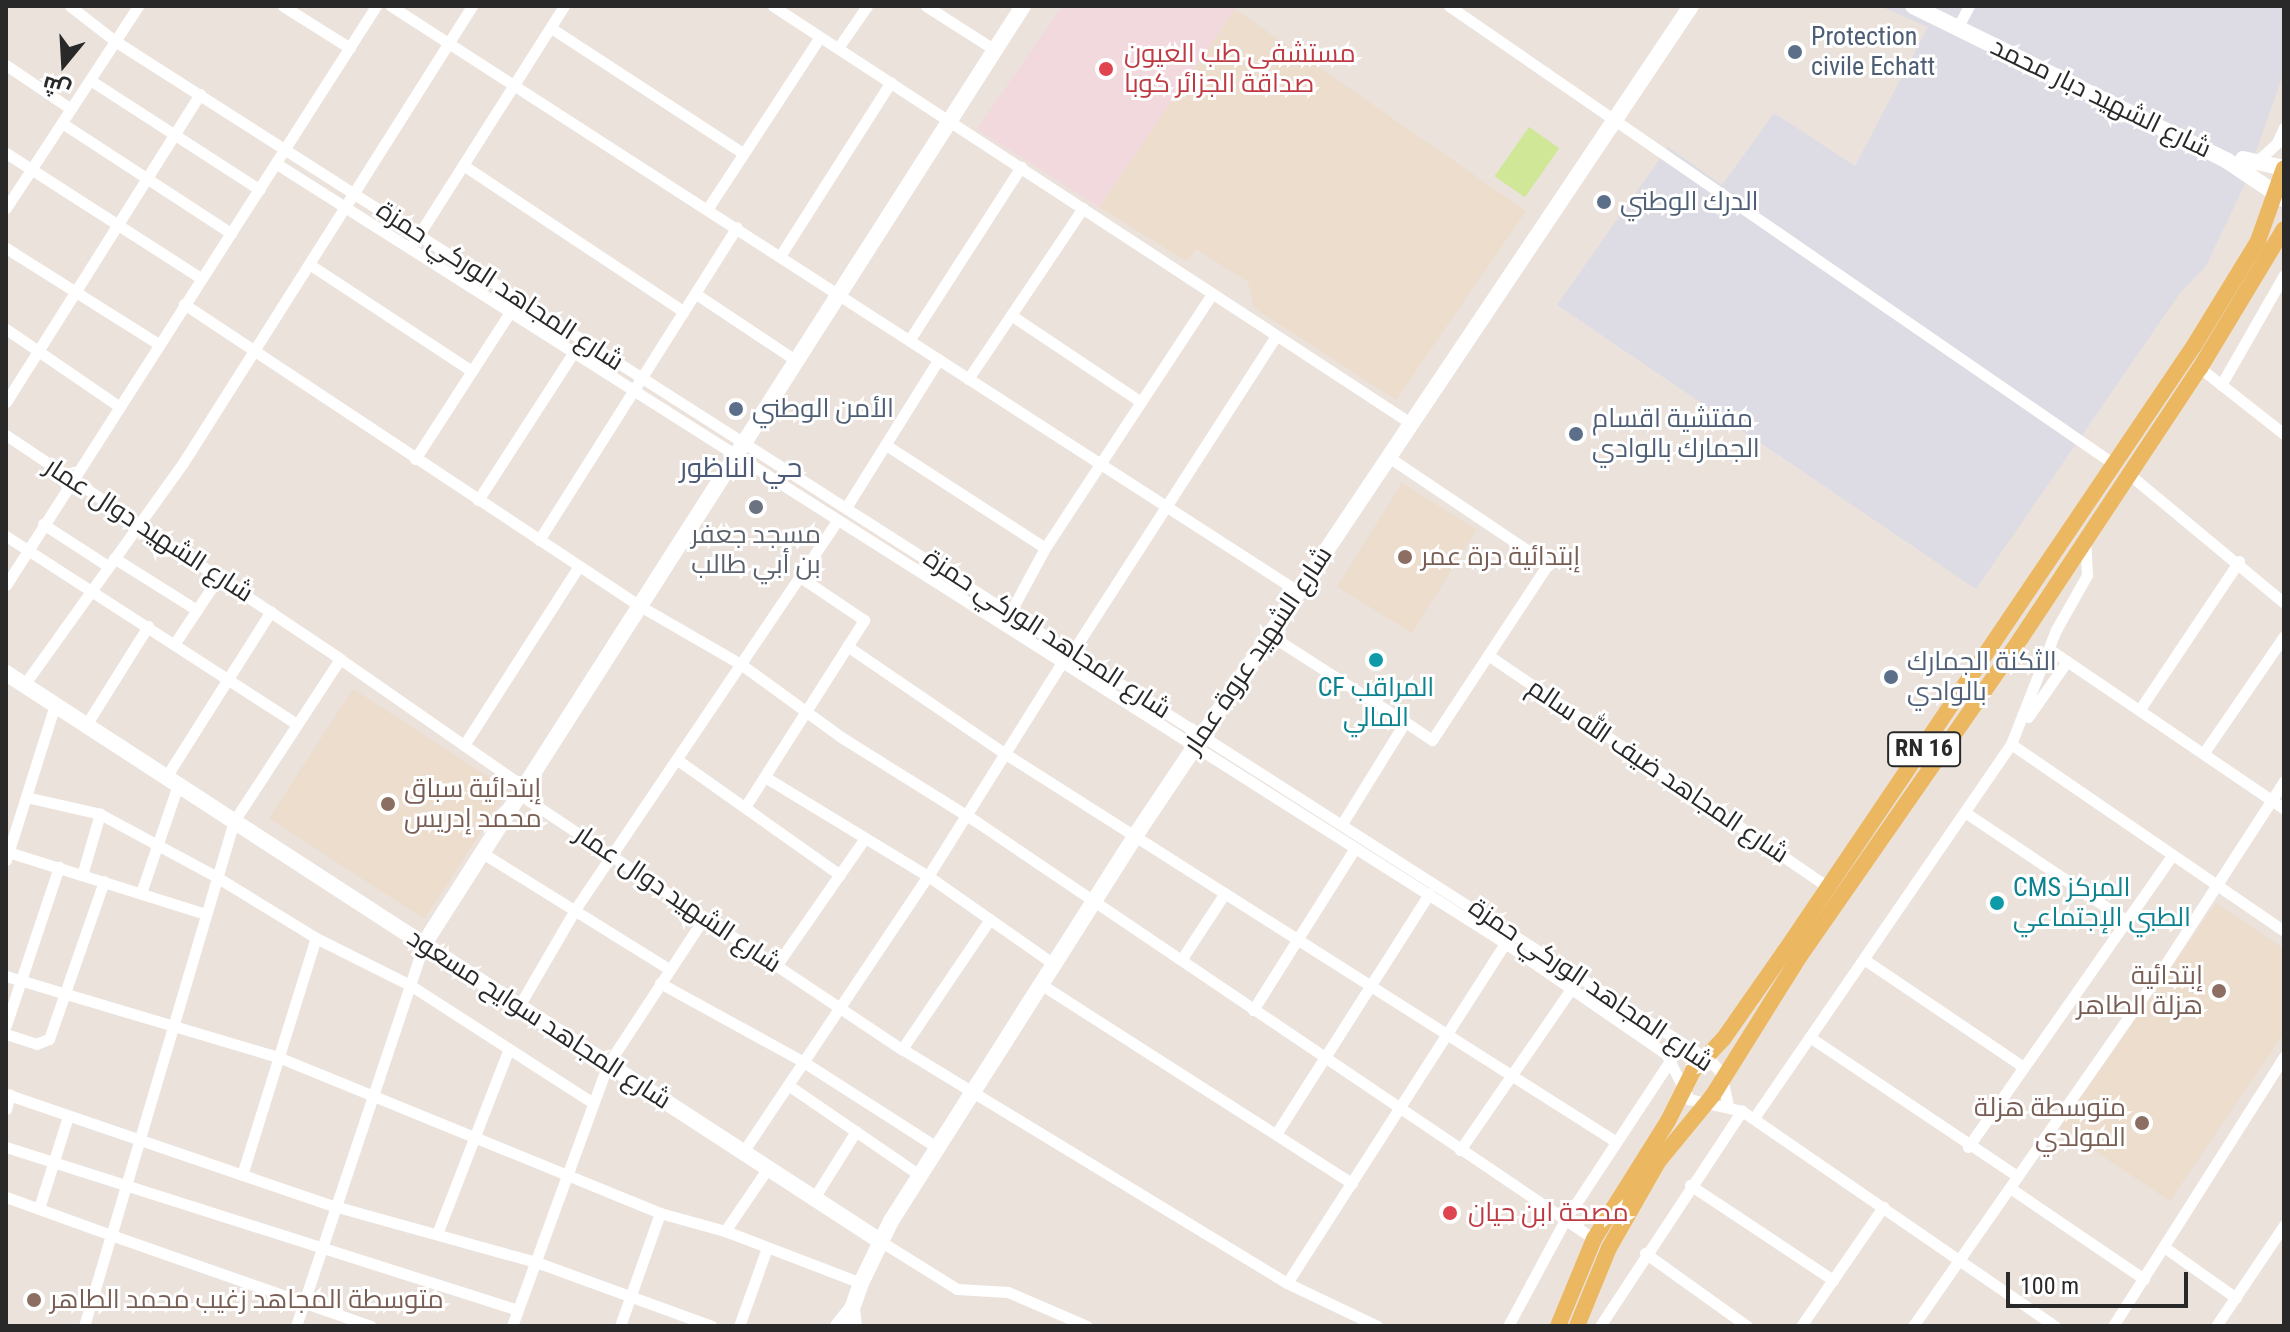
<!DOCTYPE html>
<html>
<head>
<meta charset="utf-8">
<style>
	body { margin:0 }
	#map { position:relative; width:2290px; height:1332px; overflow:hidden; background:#ebe2dc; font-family:"Roboto Condensed",Cairo,sans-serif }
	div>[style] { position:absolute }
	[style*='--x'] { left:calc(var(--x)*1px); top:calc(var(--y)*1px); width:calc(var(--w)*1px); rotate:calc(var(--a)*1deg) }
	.industrial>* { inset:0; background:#dddce4 }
	.education>* { inset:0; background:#ecddcc; transform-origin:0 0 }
	.medical>* { inset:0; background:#f2d9de }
	.pitch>* { inset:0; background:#cfe796; transform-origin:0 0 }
	.street>* { height:11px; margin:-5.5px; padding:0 5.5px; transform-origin:5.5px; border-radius:5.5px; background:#fff }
	.secondary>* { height:16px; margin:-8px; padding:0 8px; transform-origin:8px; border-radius:8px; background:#fff }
	.primary>* { height:16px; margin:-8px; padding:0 8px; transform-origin:8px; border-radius:8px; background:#ebb861 }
	.dots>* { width:22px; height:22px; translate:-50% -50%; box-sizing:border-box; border:4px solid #fff; border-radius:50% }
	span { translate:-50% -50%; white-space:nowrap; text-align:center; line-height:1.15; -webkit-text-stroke:6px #fff; paint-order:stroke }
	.shield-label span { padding:2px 6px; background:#fff; border:2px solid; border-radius:6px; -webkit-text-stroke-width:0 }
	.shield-label { font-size:24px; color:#292929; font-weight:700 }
	.service-label { font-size:26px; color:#4e5e75 }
	.left { translate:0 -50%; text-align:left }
	.health-label { font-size:26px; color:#be3a42 }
	.street-label { font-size:26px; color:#292929 }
	.worship-label { font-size:26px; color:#5b616d }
	.education-label { font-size:26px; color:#785e54 }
	.right { translate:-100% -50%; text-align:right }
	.culture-label { font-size:26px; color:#0d838f }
	.neighbourhood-label { font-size:28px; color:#4c5a78 }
	.frame { position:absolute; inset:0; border:8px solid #292929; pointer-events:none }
	.north { position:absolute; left:24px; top:24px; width:80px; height:80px; -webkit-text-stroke:6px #fff; paint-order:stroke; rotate:198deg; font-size:22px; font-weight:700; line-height:32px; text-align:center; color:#292929 }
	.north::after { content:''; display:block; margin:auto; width:28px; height:36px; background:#292929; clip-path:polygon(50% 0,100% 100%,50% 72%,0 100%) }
	.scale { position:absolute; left:2006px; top:1272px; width:182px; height:36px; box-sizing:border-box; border:4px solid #292929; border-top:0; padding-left:10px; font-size:24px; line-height:28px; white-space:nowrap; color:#292929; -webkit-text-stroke:6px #fff; paint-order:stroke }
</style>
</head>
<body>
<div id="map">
	<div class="industrial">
		<div style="clip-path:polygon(1880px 6px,2284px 6px,2284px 72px,2243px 188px,2206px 266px,2180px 293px,1976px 589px,1557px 305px,1668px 147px,1722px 185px,1774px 113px,1855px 166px,1928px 27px)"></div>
	</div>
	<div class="education">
		<div style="clip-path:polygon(1235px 9px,1526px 211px,1396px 400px,1254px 308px,1248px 282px,1196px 249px,1186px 261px,1099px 207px)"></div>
		<div style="left:1402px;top:483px;width:88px;height:122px;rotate:32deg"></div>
		<div style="left:353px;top:689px;width:185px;height:154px;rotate:33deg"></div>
		<div style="clip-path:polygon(2216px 903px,2284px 949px,2284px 1033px,2170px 1201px,2060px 1128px)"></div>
	</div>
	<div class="medical">
		<div style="clip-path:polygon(1062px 6px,1237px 6px,1099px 207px,977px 129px)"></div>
	</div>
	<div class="pitch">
		<div style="left:1529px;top:127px;width:37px;height:60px;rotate:35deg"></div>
	</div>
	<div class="street">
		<div style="--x:70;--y:6;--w:57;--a:37.9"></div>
		<div style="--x:115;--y:41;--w:1895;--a:32.59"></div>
		<div style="--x:1712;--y:1062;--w:14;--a:51"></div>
		<div style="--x:1721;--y:1073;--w:33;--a:78"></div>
		<div style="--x:283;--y:6;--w:79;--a:32.1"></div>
		<div style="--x:391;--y:6;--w:1081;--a:32.84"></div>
		<div style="--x:773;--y:6;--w:760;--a:33.19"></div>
		<div style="--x:926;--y:6;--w:82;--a:32.5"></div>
		<div style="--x:1449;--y:6;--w:807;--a:34.56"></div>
		<div style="--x:1961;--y:21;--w:17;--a:-62"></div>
		<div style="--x:551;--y:28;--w:230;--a:33.1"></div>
		<div style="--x:838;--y:48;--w:51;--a:-55.4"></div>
		<div style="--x:6;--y:65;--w:78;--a:34.1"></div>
		<div style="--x:90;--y:80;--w:202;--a:32.9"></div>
		<div style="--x:62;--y:123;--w:202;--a:33.1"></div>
		<div style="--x:6;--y:153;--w:232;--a:32.7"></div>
		<div style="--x:2255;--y:163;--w:30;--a:-42"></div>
		<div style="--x:2277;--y:143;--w:17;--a:-66"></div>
		<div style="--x:277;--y:164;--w:1454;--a:32.39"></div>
		<div style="--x:1505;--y:943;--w:196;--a:34.6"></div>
		<div style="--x:1666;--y:1054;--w:51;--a:62.9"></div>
		<div style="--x:1689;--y:1099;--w:54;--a:12.8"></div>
		<div style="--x:1742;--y:1111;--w:380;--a:34.5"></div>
		<div style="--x:463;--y:165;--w:265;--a:33.6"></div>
		<div style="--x:6;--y:208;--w:241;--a:-56.8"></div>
		<div style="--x:708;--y:208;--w:204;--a:-56.8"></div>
		<div style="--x:411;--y:247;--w:285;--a:-57.6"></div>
		<div style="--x:6;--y:248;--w:178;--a:32.2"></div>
		<div style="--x:780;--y:256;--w:206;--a:-57.5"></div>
		<div style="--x:309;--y:264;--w:195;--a:33.3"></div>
		<div style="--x:696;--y:294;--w:121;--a:33.6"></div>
		<div style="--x:184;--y:304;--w:547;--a:33.52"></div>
		<div style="--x:640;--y:606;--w:118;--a:30"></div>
		<div style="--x:742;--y:665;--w:122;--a:36"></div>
		<div style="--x:841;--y:737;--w:160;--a:32"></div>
		<div style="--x:977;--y:822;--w:745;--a:34.05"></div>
		<div style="--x:1011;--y:315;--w:156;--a:33.8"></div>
		<div style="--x:6;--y:329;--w:135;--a:34.4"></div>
		<div style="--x:910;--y:339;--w:205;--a:-57.2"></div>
		<div style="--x:2200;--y:368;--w:107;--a:38.2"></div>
		<div style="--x:968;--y:379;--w:206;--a:-56.1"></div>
		<div style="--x:2221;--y:385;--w:127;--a:-60.2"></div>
		<div style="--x:6;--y:402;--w:364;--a:-57.8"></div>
		<div style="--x:6;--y:435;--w:402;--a:33.8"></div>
		<div style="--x:340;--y:659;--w:216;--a:34.8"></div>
		<div style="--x:517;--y:782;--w:15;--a:70"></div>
		<div style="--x:522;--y:796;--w:457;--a:33.7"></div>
		<div style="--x:902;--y:1049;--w:451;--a:31.3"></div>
		<div style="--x:1287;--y:1283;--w:100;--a:25.5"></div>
		<div style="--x:886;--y:445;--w:189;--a:32.9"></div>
		<div style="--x:1387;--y:456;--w:194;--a:33.9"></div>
		<div style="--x:1548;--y:564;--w:211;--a:123.4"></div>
		<div style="--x:1432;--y:740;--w:32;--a:-146"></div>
		<div style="--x:415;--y:459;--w:179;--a:-57.1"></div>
		<div style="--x:2130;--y:475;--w:200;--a:39.7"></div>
		<div style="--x:478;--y:500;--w:179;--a:-57.1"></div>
		<div style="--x:847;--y:506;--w:173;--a:-58"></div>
		<div style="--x:43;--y:524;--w:77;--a:32.9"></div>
		<div style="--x:6;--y:536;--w:346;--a:32.9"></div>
		<div style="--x:539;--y:540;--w:370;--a:-57.7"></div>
		<div style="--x:114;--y:558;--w:98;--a:32.1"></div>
		<div style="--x:6;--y:585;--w:687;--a:-57.42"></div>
		<div style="--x:1011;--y:611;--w:72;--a:-61.6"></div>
		<div style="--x:1045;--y:548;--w:304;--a:-56.7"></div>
		<div style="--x:1270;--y:635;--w:161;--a:32.8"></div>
		<div style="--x:1405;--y:722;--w:118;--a:121.8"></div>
		<div style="--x:175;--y:643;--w:82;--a:-56.5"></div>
		<div style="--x:847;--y:646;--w:190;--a:34.3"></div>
		<div style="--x:1004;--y:753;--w:724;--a:32.42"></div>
		<div style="--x:2049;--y:649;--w:284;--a:34.2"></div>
		<div style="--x:1073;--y:651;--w:375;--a:-57.2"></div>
		<div style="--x:1488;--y:655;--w:412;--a:34.3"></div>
		<div style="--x:340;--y:659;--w:194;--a:123.2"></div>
		<div style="--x:234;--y:821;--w:432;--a:106.5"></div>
		<div style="--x:111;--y:1235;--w:275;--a:19.3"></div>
		<div style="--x:24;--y:685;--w:273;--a:-54.4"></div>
		<div style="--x:183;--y:463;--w:541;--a:-57.69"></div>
		<div style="--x:2140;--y:709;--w:178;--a:-56.2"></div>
		<div style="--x:2028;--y:717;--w:68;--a:-55.1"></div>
		<div style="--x:86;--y:725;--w:117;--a:-57.9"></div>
		<div style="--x:2011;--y:744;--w:331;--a:34.4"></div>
		<div style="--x:464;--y:745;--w:213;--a:-57.3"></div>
		<div style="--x:2205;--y:751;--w:140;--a:-55.5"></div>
		<div style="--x:679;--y:761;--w:197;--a:35.3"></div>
		<div style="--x:166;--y:777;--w:196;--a:-57.7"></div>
		<div style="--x:765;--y:777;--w:191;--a:31.3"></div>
		<div style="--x:928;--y:876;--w:155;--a:35"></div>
		<div style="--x:26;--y:797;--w:76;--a:12.9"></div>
		<div style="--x:100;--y:814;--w:131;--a:28.3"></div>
		<div style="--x:215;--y:876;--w:119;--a:31.5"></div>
		<div style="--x:316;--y:938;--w:105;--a:26.6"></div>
		<div style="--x:410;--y:985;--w:218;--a:32.8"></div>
		<div style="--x:745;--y:807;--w:222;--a:-57.5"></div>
		<div style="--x:864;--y:620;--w:77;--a:-146.1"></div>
		<div style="--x:1966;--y:813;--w:192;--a:33.8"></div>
		<div style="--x:8;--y:852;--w:207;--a:17.4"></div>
		<div style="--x:484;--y:854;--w:218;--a:31.9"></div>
		<div style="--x:6;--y:860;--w:163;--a:-72.5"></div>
		<div style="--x:82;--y:875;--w:64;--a:-73.6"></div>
		<div style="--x:141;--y:893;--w:114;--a:-71.1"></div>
		<div style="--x:1181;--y:960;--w:80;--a:-56.7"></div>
		<div style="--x:1865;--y:960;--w:189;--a:34"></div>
		<div style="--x:776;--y:966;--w:156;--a:-55.2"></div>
		<div style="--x:6;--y:976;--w:284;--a:16.6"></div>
		<div style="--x:278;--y:1057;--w:413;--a:22.2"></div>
		<div style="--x:660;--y:1213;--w:67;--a:15.5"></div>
		<div style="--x:725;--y:1231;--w:146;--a:20.9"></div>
		<div style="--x:660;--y:983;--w:162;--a:28.8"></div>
		<div style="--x:802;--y:1061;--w:161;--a:32.6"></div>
		<div style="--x:1042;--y:985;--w:368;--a:32.6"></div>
		<div style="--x:519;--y:1006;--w:113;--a:-59.8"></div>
		<div style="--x:576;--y:908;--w:468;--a:-56"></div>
		<div style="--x:1253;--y:1010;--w:191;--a:-57.8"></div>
		<div style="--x:6;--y:1025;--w:167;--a:-71.5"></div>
		<div style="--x:6;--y:1034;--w:32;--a:18"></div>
		<div style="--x:36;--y:1044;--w:14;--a:-21"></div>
		<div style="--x:49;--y:1039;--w:167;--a:-70.8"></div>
		<div style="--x:1811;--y:1038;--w:248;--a:33.8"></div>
		<div style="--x:902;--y:1049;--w:157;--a:-55.9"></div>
		<div style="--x:788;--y:1085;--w:161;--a:34.4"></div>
		<div style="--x:6;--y:1094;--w:347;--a:18.9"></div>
		<div style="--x:334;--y:1206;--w:210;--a:15.5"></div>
		<div style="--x:536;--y:1262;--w:187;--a:20"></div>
		<div style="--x:6;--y:1109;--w:15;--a:-74"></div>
		<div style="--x:1754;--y:1118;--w:454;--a:-55.5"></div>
		<div style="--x:2011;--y:744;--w:123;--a:-68.5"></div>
		<div style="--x:2056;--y:630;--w:63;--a:-60.6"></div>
		<div style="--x:2087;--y:575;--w:33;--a:-93"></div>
		<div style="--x:1276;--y:1134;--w:285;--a:-57.5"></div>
		<div style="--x:6;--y:1147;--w:537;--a:17.66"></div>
		<div style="--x:1968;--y:1147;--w:355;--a:-55"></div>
		<div style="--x:1460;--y:1150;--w:196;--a:-55.4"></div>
		<div style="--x:743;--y:1152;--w:332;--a:-56.2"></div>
		<div style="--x:928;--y:876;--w:252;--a:-57.9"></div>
		<div style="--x:242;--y:1175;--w:248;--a:-72.7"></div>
		<div style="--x:1690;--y:1185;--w:172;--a:33.6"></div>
		<div style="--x:2010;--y:1188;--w:162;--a:34.2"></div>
		<div style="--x:6;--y:1197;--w:112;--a:19.9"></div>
		<div style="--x:111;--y:1235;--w:95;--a:106.5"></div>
		<div style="--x:814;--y:1198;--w:79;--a:-57.9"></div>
		<div style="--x:40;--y:1205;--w:93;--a:-72.5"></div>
		<div style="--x:725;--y:1231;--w:76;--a:-55.7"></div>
		<div style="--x:437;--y:1234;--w:196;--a:-68.8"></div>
		<div style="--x:880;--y:1241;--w:91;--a:31.9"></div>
		<div style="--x:957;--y:1289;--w:51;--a:3.4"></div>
		<div style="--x:1008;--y:1292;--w:86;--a:23.3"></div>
		<div style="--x:2164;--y:1247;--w:88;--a:35.3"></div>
		<div style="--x:1645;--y:1253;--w:125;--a:35.6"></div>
		<div style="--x:1287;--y:1283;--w:404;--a:-57.3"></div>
		<div style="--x:296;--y:1326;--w:403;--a:-71.5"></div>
		<div style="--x:512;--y:1326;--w:279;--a:-69.9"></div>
		<div style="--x:608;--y:1064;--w:175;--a:-56.7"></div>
		<div style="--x:620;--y:1326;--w:120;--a:-70.5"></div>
		<div style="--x:739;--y:1326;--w:83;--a:-70.3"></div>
		<div style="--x:1508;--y:1326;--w:120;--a:-61.7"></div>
		<div style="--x:1565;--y:1220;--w:193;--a:-56.6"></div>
		<div style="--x:1600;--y:1326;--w:258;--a:-56.6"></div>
		<div style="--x:1801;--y:1326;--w:145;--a:-55.4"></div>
		<div style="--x:1913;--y:1326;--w:437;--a:-55.1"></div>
		<div style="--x:2163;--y:968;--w:223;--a:-57.1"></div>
		<div style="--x:2113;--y:1326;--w:319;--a:-57.6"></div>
		<div style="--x:2216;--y:1326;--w:122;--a:-56"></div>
	</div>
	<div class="secondary">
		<div style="--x:1913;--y:6;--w:349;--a:26.2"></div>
		<div style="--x:2226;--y:160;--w:70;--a:33.9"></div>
		<div style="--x:2243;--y:159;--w:42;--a:12.4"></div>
		<div style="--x:6;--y:673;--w:1042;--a:33.02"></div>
		<div style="--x:424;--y:944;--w:1113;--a:-57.44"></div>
		<div style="--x:838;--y:1326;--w:22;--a:-51"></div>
		<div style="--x:854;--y:1326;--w:17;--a:-97"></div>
		<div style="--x:852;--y:1309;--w:28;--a:-71"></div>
		<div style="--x:861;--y:1283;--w:69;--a:-64.2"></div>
		<div style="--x:891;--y:1221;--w:456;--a:-57.6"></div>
		<div style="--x:1135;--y:836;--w:999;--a:-56.18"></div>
	</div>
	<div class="primary">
		<div style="--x:1558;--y:1326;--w:94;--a:-67.5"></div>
		<div style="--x:1594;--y:1239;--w:139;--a:-57.9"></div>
		<div style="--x:1668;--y:1121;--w:56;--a:-63.4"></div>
		<div style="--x:1693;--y:1071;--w:45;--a:-46.8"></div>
		<div style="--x:1724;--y:1038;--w:106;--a:-55"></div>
		<div style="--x:1785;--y:951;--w:732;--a:-55.96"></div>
		<div style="--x:2195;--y:344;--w:121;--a:-58.5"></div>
		<div style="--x:2258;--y:241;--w:77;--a:-70.4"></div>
		<div style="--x:1577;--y:1326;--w:84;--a:-67.7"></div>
		<div style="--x:1609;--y:1248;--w:99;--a:-60.3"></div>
		<div style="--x:1658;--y:1162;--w:87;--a:-50.6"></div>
		<div style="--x:1713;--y:1095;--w:164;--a:-58"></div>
		<div style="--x:1800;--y:956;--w:387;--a:-55.2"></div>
		<div style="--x:2021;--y:638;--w:324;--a:-56.5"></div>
		<div style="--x:2200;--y:368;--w:162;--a:-58.9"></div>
	</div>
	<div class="dots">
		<div style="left:1795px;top:52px;background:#5c6f8a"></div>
		<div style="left:1106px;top:69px;background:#e0444e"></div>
		<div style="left:1604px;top:202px;background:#5c6f8a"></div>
		<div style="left:736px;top:409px;background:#5c6f8a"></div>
		<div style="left:1576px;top:434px;background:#5c6f8a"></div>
		<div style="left:756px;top:507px;background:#6b7280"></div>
		<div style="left:1405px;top:557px;background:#8d6e63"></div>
		<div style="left:1376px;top:660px;background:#0f9aa8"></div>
		<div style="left:1891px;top:677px;background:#5c6f8a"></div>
		<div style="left:388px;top:804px;background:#8d6e63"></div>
		<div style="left:1997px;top:903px;background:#0f9aa8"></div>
		<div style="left:2219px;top:991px;background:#8d6e63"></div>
		<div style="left:2142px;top:1123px;background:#8d6e63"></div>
		<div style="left:1450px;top:1213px;background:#e0444e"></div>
		<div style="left:34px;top:1300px;background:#8d6e63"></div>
	</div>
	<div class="shield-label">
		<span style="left:1924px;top:749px">RN 16</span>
	</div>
	<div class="service-label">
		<span class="left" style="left:1811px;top:52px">Protection<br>civile Echatt</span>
		<span class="left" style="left:1620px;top:202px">الدرك الوطني</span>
		<span class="left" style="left:752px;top:409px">الأمن الوطني</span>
		<span class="left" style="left:1592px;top:434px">مفتشية اقسام<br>الجمارك بالوادي</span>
		<span class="left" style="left:1907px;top:677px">الثكنة الجمارك<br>بالوادي</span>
	</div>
	<div class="health-label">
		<span class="left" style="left:1124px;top:69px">مستشفى طب العيون<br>صداقة الجزائر كوبا</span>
		<span class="left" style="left:1468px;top:1213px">مصحة ابن حيان</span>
	</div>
	<div class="street-label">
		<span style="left:2101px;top:98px;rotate:26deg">شارع الشهيد دبار محمد</span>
		<span style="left:500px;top:286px;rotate:33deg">شارع المجاهد الوركي حمزة</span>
		<span style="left:149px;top:530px;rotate:33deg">شارع الشهيد دوال عمار</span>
		<span style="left:1047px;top:634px;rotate:33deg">شارع المجاهد الوركي حمزة</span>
		<span style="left:1258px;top:650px;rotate:-56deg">شارع الشهيد عروة عمار</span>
		<span style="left:1658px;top:771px;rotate:34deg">شارع المجاهد ضيف الله سالم</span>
		<span style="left:678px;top:899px;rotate:34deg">شارع الشهيد دوال عمار</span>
		<span style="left:1591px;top:985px;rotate:34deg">شارع المجاهد الوركي حمزة</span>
		<span style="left:539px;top:1019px;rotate:33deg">شارع المجاهد سوايح مسعود</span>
	</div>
	<div class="worship-label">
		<span style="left:756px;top:550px">مسجد جعفر<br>بن أبي طالب</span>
	</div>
	<div class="education-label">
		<span class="left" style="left:1421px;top:557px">إبتدائية درة عمر</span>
		<span class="left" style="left:404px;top:804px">إبتدائية سباق<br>محمد إدريس</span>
		<span class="right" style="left:2203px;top:991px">إبتدائية<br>هزلة الطاهر</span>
		<span class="right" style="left:2126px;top:1123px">متوسطة هزلة<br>المولدي</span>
		<span class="left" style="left:50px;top:1300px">متوسطة المجاهد زغيب محمد الطاهر</span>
	</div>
	<div class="culture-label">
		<span style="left:1376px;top:703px">CF المراقب<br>المالي</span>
		<span class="left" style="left:2013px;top:903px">CMS المركز<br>الطبي الإجتماعي</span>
	</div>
	<div class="neighbourhood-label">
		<span style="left:741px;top:468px">حي الناظور</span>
	</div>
	<div class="frame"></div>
	<div class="north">ش</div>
	<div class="scale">100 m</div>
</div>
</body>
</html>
